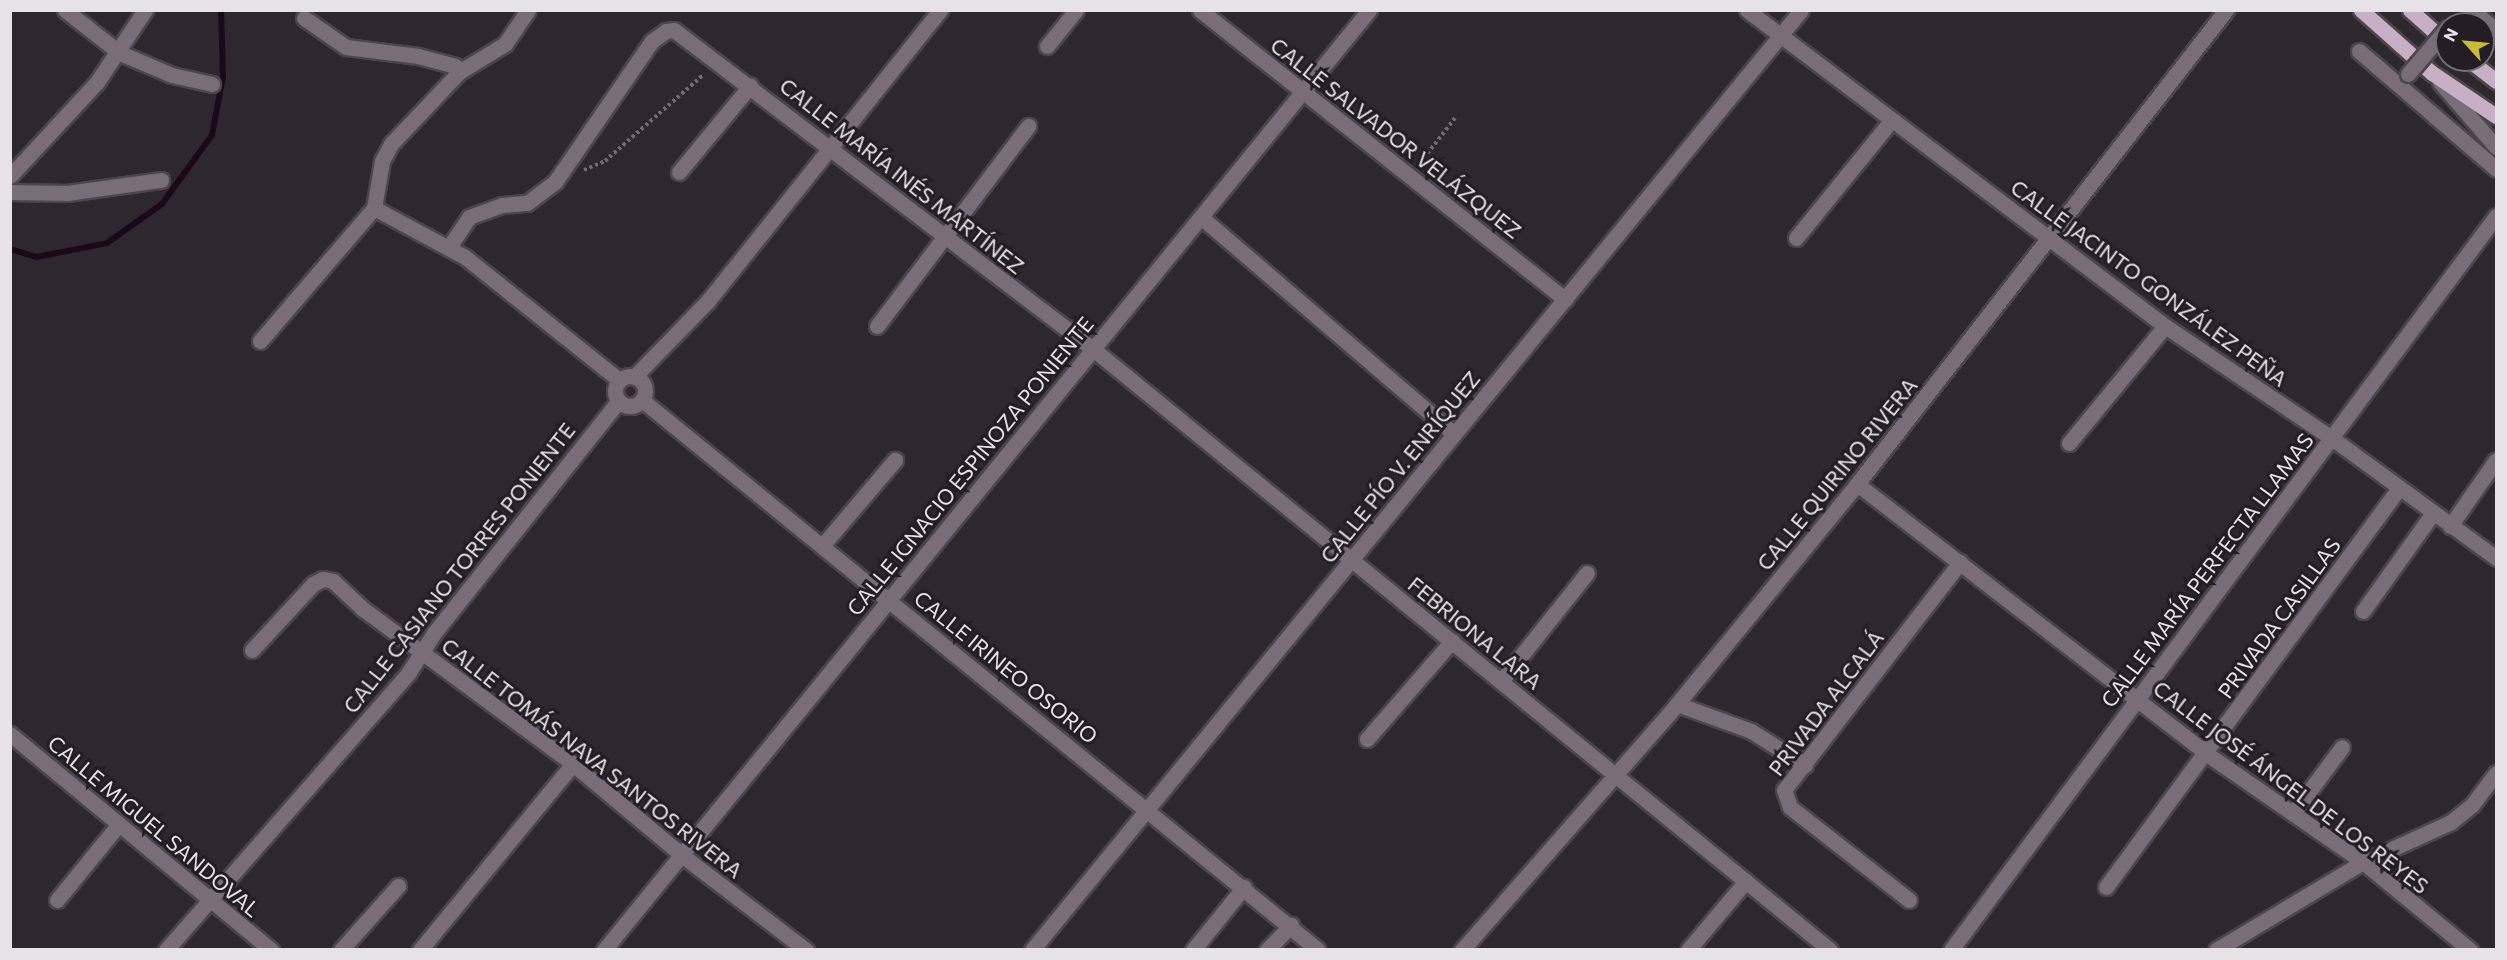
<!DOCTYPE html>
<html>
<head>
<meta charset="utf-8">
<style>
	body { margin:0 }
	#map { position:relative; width:2507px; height:960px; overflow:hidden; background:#2f272f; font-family:Commissioner,sans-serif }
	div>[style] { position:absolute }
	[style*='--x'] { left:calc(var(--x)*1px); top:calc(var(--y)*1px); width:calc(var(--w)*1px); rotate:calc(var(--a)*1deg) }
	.stream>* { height:6px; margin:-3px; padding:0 3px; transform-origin:3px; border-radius:3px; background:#1b081b }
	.path>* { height:4px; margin-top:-2px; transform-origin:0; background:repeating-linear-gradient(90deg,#726b72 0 3px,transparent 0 6px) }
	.roads { filter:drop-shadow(2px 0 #4c454c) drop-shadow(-2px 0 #4c454c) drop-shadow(0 2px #4c454c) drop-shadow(0 -2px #4c454c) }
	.minor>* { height:15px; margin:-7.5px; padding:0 7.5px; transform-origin:7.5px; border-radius:7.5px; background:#786d78 }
	.minor>.ring { margin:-7.5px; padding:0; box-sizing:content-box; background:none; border:15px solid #786d78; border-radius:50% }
	.major>* { height:15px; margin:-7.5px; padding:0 7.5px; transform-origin:7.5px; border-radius:7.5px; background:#c7b0c6 }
	.bridges { filter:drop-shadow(2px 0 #4c454c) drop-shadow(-2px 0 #4c454c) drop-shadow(0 2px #4c454c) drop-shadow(0 -2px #4c454c) }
	.minor-bridge>* { height:15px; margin:-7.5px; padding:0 7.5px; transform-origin:7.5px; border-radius:7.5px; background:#786d78 }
	span { translate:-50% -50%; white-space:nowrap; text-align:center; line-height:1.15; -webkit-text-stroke:6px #251d25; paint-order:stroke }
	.street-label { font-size:21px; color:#e7e2e7 }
	.frame { position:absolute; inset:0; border:12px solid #e7e2e7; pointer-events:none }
	.north { position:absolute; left:2435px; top:12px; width:60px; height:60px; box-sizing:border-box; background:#251d25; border:2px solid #736c73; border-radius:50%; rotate:297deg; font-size:16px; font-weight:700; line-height:24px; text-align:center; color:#e7e2e7 }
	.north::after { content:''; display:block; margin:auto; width:21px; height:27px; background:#c8bb3b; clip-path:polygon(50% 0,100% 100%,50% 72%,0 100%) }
</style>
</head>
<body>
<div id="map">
	<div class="stream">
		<div style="--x:10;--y:249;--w:28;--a:17"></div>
		<div style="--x:37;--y:257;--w:71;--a:-11.3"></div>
		<div style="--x:107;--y:243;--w:67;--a:-35.3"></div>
		<div style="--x:162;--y:204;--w:85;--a:-54.1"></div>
		<div style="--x:212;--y:135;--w:59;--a:-79.3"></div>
		<div style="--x:223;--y:77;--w:67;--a:-91.7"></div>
	</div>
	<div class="path">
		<div style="--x:1420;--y:163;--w:57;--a:-52.1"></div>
		<div style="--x:584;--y:170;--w:23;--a:-23"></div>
		<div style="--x:605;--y:161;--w:132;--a:-41.3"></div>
	</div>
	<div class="roads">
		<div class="minor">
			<div style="--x:65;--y:10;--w:70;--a:38"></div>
			<div style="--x:120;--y:53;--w:56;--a:22.9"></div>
			<div style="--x:172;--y:75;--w:41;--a:12.7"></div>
			<div style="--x:1200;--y:10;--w:466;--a:38.4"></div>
			<div style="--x:1747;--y:10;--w:524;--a:37.09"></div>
			<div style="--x:2165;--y:326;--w:202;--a:33.9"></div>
			<div style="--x:2333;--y:439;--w:202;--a:36.1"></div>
			<div style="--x:2472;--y:10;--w:31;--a:40"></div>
			<div style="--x:304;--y:18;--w:51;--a:34.6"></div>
			<div style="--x:346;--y:47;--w:73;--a:7.1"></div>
			<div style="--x:418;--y:56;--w:38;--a:15"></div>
			<div style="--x:455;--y:66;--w:7;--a:56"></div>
			<div style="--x:1047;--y:46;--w:46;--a:-51.1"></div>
			<div style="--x:2359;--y:51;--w:181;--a:40.7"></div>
			<div style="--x:2440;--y:82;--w:86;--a:49.3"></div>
			<div style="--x:679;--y:172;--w:112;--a:-50.5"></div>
			<div style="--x:10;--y:176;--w:128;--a:-47.2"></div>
			<div style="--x:97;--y:82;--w:87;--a:-56.3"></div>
			<div style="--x:10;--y:192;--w:57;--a:1"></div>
			<div style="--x:67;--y:193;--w:95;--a:-7.9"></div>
			<div style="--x:374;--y:208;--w:103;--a:28.3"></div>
			<div style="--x:465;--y:257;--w:197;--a:38.6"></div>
			<div style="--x:1201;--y:217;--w:333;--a:40.6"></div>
			<div style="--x:1796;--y:238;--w:149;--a:-51"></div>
			<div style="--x:449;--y:247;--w:36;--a:-56"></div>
			<div style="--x:469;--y:217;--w:35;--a:-20"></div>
			<div style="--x:502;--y:205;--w:25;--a:-5"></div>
			<div style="--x:527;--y:203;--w:35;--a:-37"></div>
			<div style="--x:555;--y:182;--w:171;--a:-55.5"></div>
			<div style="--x:652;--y:41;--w:17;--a:-36"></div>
			<div style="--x:666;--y:31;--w:8;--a:-7"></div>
			<div style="--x:674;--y:30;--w:527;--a:37.28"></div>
			<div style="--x:1093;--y:349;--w:951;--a:39.2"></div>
			<div style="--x:877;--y:326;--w:251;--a:-52.9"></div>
			<div style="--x:260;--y:341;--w:175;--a:-49.4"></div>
			<div style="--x:374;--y:208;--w:48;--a:-80.3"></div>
			<div style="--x:382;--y:161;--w:19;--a:-62"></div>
			<div style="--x:391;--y:144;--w:99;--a:-46.6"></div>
			<div style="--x:459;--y:72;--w:54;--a:-31.3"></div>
			<div style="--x:505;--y:44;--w:41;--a:-55.9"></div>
			<div class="ring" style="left:615px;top:376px;width:15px;height:15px"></div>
			<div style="--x:634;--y:377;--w:105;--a:-45.8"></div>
			<div style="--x:707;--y:302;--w:374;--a:-51.4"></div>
			<div style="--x:642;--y:400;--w:871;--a:39.13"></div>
			<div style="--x:2069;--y:443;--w:151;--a:-50.6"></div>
			<div style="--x:1857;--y:484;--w:442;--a:37.6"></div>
			<div style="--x:2207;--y:754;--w:190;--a:34.7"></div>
			<div style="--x:2363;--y:862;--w:139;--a:39.4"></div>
			<div style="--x:2450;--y:526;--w:80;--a:-55.1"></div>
			<div style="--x:822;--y:546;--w:113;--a:-49.7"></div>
			<div style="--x:2363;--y:611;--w:120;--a:-54.5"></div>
			<div style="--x:252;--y:650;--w:90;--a:-47.3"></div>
			<div style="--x:313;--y:584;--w:11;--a:-27"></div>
			<div style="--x:323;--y:579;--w:10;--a:11"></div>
			<div style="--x:333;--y:581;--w:41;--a:43"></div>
			<div style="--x:363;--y:609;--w:261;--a:36.4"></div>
			<div style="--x:573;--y:764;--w:143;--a:39.9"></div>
			<div style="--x:683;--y:856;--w:155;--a:37.4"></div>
			<div style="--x:1501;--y:681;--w:138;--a:-51.5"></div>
			<div style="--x:1677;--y:704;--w:79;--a:20"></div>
			<div style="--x:1751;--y:731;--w:64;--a:32.2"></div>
			<div style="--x:10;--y:734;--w:339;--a:39.6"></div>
			<div style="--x:1367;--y:739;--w:130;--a:-49.1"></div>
			<div style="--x:2293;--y:813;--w:82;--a:-53.4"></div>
			<div style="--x:2106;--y:887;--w:495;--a:-53.7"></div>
			<div style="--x:57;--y:900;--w:98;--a:-50.8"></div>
			<div style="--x:1909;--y:900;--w:151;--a:-142"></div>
			<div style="--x:1790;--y:807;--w:18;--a:-109"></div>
			<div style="--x:1784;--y:790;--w:288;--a:-52.3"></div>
			<div style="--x:166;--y:950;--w:369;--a:-48.8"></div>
			<div style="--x:409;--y:672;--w:46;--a:-57.3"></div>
			<div style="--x:434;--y:633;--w:295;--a:-51.5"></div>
			<div style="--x:341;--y:950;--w:86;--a:-48.3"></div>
			<div style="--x:420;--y:950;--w:241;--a:-50.6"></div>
			<div style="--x:604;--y:950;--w:1212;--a:-50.86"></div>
			<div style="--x:1032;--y:950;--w:1214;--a:-50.71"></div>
			<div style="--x:1193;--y:950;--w:81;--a:-51"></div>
			<div style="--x:1267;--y:950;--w:35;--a:-46"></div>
			<div style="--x:1462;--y:950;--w:327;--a:-48.8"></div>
			<div style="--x:1677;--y:704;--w:284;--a:-50.7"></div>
			<div style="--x:1857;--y:484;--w:601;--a:-52.1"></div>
			<div style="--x:1688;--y:950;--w:90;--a:-50"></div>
			<div style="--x:1951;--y:950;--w:914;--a:-53.41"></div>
			<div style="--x:2216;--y:950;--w:171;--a:-30.9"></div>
			<div style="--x:2363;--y:862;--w:97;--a:-24.4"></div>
			<div style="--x:2451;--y:822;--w:27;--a:-39"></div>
			<div style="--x:2472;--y:805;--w:40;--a:-53"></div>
		</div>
		<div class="major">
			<div style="--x:2361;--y:10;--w:95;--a:41.6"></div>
			<div style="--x:2432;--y:73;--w:77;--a:33.9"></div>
			<div style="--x:2410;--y:10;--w:50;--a:41.7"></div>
			<div style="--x:2469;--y:60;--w:34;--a:38"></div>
		</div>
	</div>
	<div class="bridges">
		<div class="minor-bridge">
			<div style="--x:2408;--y:74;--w:60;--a:-49.7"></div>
		</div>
	</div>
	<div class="street-label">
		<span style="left:1396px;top:138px;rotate:38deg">CALLE SALVADOR VELÁZQUEZ</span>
		<span style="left:902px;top:176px;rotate:38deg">CALLE MARÍA INÉS MARTÍNEZ</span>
		<span style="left:2149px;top:283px;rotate:36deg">CALLE JACINTO GONZÁLEZ PEÑA</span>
		<span style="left:970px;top:466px;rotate:-51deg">CALLE IGNACIO ESPINOZA PONIENTE</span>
		<span style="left:1400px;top:467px;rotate:-51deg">CALLE PÍO V. ENRÍQUEZ</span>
		<span style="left:1837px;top:474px;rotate:-51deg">CALLE QUIRINO RIVERA</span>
		<span style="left:459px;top:568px;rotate:-52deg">CALLE CASIANO TORRES PONIENTE</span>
		<span style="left:2207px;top:570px;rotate:-53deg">CALLE MARÍA PERFECTA LLAMAS</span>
		<span style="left:2279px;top:618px;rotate:-54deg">PRIVADA CASILLAS</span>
		<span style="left:1475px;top:633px;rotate:39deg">FEBRIONA LARA</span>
		<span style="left:1006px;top:667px;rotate:39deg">CALLE IRINEO OSORIO</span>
		<span style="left:1826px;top:703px;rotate:-53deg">PRIVADA ALCALÁ</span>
		<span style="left:592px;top:758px;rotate:38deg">CALLE TOMÁS NAVA SANTOS RIVERA</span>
		<span style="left:2291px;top:787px;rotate:37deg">CALLE JOSÉ ÁNGEL DE LOS REYES</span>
		<span style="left:154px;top:826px;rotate:40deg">CALLE MIGUEL SANDOVAL</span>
	</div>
	<div class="frame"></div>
	<div class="north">N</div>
</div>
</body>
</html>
